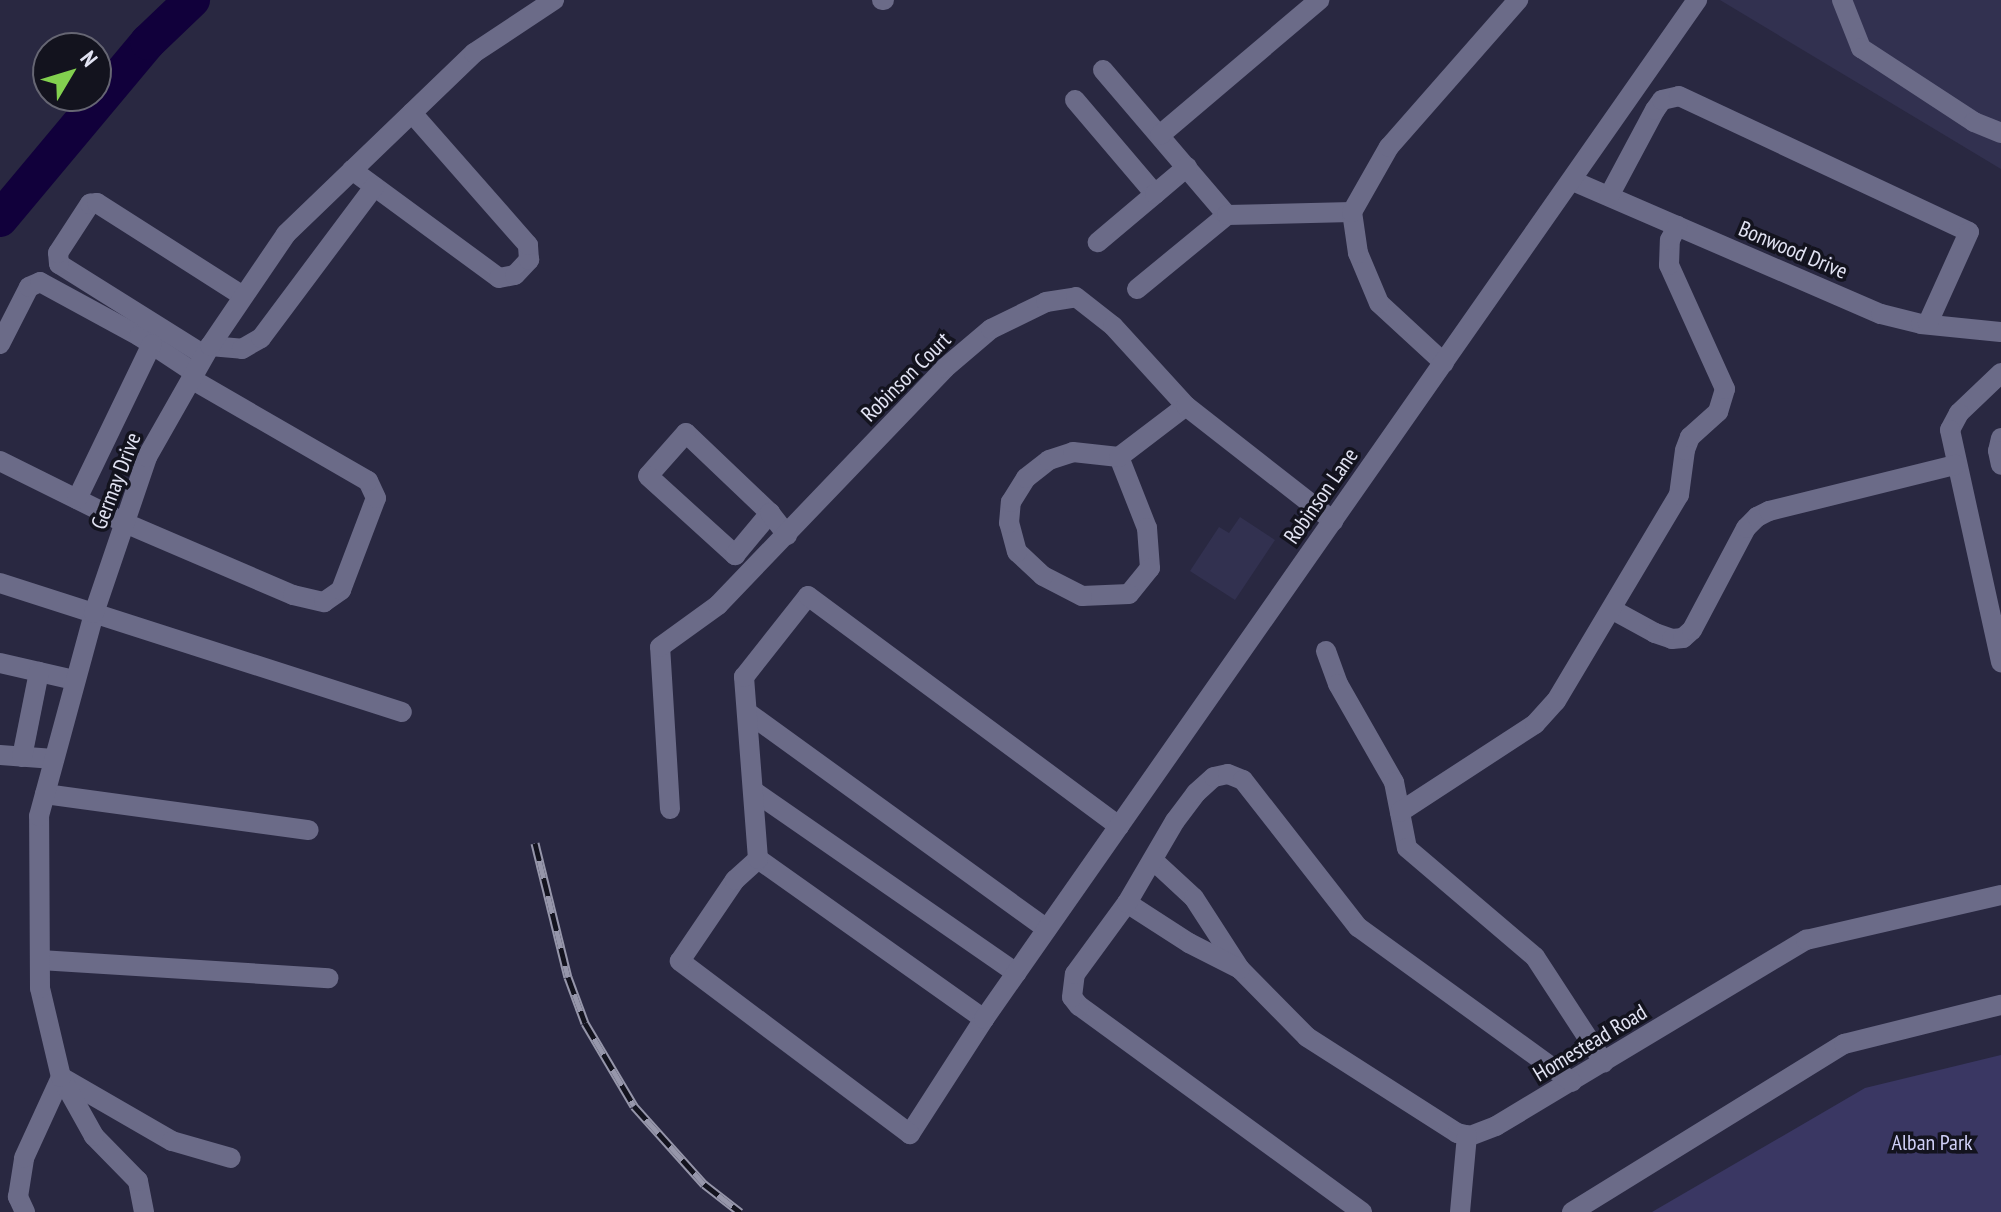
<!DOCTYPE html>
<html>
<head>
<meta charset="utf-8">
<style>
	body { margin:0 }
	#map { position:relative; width:2001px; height:1212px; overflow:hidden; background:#292841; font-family:"PT Sans Narrow",sans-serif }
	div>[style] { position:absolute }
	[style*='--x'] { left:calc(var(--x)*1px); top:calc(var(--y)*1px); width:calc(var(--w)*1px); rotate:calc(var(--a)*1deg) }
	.built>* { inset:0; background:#323150 }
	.green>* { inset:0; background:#3a3763 }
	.river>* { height:36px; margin:-18px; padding:0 18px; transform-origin:18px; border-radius:18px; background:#11003b }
	.minor>* { height:20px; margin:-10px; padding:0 10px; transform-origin:10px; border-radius:10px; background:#6b6b88 }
	.rail>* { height:9px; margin-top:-4.5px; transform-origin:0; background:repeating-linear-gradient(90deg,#13131e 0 18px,#9696aa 0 36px); box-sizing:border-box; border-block:2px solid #9696aa }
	span { translate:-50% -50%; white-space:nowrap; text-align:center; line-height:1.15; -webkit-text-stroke:7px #13131e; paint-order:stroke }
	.street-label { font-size:22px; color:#e2e3f3 }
	.park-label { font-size:22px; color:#cfcff6 }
	.north { position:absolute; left:32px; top:32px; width:80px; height:80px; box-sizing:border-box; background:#13131e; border:2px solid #666673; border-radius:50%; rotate:52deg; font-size:22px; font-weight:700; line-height:32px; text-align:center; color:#e2e3f3 }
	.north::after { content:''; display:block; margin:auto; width:28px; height:36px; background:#82d04f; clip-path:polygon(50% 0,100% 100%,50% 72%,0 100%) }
</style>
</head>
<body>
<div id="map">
	<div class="built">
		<div style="clip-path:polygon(1720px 0,2001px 0,2001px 169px)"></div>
		<div style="clip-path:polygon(1240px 517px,1275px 540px,1235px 600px,1190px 571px,1219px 527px,1229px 533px)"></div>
	</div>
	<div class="green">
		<div style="clip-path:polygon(2001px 1055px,2001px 1212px,1652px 1212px,1865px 1088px)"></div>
	</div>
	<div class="river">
		<div style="--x:0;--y:219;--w:231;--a:-50.1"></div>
		<div style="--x:148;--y:42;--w:61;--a:-43.7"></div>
	</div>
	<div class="minor">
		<div style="--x:882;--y:0;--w:2;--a:0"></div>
		<div style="--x:1842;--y:0;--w:52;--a:68.4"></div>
		<div style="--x:1861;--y:48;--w:135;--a:33.2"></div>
		<div style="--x:1974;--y:122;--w:29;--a:22"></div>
		<div style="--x:1103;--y:70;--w:191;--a:49.5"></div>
		<div style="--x:1075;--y:100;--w:123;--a:49.6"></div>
		<div style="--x:1155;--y:194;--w:75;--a:139.9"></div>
		<div style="--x:1160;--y:135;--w:209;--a:-40.3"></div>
		<div style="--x:352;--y:170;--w:182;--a:36.3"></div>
		<div style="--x:499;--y:278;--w:16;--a:-11"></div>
		<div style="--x:515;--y:275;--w:21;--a:-47"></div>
		<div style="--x:529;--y:260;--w:15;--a:-94"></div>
		<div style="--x:528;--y:245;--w:176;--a:-131.3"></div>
		<div style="--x:1573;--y:181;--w:335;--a:23.4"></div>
		<div style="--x:1881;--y:314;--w:41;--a:14"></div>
		<div style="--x:1921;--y:324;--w:80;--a:5.7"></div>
		<div style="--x:1155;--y:194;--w:42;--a:-40.2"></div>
		<div style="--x:1609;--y:196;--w:98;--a:-61.9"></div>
		<div style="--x:1655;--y:110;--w:12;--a:-55"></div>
		<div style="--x:1662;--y:100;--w:17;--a:-13"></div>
		<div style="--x:1679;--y:96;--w:320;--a:25.1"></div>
		<div style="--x:1969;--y:232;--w:100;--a:114.3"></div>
		<div style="--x:1137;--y:289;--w:117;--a:-39.4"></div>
		<div style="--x:1227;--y:215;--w:125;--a:-1.4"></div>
		<div style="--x:0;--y:344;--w:64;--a:-63"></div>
		<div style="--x:29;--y:287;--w:12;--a:-24"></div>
		<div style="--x:40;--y:282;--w:113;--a:28.6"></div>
		<div style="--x:139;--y:336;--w:67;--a:33.5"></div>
		<div style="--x:210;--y:346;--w:32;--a:5"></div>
		<div style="--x:242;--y:349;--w:22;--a:-30"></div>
		<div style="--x:261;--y:338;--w:189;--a:-53.2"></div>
		<div style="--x:204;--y:355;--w:171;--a:-147.9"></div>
		<div style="--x:59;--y:264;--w:11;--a:-95"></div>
		<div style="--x:58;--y:253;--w:59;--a:-56.9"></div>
		<div style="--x:90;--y:204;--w:7;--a:-8"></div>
		<div style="--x:97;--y:203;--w:173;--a:32.5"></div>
		<div style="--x:1444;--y:363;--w:88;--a:-137.3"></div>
		<div style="--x:1379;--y:303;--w:54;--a:-112.8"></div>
		<div style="--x:1358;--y:253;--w:41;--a:-98.3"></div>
		<div style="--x:1352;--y:212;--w:75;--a:-60.4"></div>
		<div style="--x:1389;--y:147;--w:196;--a:-48.7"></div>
		<div style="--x:2001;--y:373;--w:58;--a:136.4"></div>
		<div style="--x:1959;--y:413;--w:19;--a:118"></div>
		<div style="--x:1950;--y:430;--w:238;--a:77.6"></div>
		<div style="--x:2001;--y:438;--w:13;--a:103"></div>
		<div style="--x:1998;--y:451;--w:14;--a:78"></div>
		<div style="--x:1119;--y:457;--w:76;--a:68.5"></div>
		<div style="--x:1147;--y:528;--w:40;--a:85.7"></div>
		<div style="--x:1150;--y:568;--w:33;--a:129"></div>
		<div style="--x:1129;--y:594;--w:47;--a:177.6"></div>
		<div style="--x:1082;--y:596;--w:44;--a:-152.9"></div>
		<div style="--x:1043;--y:576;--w:35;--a:-137"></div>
		<div style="--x:1017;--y:552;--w:30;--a:-105"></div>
		<div style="--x:1009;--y:523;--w:21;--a:-85"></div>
		<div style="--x:1011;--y:502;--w:28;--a:-58"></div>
		<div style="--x:1026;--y:478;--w:29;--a:-38"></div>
		<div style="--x:1049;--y:460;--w:25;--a:-18"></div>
		<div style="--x:1073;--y:452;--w:46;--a:6.2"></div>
		<div style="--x:1119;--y:457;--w:84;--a:-37.3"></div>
		<div style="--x:0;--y:461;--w:140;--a:26.4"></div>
		<div style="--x:125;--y:523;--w:183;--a:23.2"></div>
		<div style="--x:293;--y:595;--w:32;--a:13"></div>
		<div style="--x:324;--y:602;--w:21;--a:-35"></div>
		<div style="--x:341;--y:590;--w:98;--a:-69.2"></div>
		<div style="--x:376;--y:498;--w:19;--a:-115"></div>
		<div style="--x:368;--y:481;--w:204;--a:-150"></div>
		<div style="--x:77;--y:499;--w:172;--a:-64.2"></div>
		<div style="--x:770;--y:513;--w:116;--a:-136.4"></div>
		<div style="--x:686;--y:433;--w:57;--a:131.5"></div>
		<div style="--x:648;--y:476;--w:118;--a:42.2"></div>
		<div style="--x:735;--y:555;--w:55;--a:-50.2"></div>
		<div style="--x:770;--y:513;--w:28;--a:52"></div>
		<div style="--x:0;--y:583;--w:422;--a:17.8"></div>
		<div style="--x:1613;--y:610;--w:48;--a:28.7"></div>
		<div style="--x:1655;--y:633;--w:18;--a:19"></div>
		<div style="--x:1672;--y:639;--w:11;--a:-5"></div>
		<div style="--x:1683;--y:638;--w:12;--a:-42"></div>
		<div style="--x:1692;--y:630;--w:115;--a:-62.1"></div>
		<div style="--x:1746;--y:528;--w:16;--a:-45"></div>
		<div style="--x:1757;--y:517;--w:13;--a:-27"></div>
		<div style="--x:1769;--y:511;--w:192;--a:-13.9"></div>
		<div style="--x:1326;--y:651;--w:35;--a:70"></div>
		<div style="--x:1338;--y:684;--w:113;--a:60.3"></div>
		<div style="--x:1394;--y:782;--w:67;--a:78.9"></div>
		<div style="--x:1407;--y:848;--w:168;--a:40.4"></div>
		<div style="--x:1535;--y:957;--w:126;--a:56.9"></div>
		<div style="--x:0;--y:663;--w:76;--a:12.9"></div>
		<div style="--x:747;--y:712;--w:370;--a:35.9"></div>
		<div style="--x:0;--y:755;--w:54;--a:4.2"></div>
		<div style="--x:22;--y:757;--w:87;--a:-78.7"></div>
		<div style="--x:755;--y:792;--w:318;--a:34.7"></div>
		<div style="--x:45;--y:794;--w:266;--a:7.8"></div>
		<div style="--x:670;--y:809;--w:162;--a:-93.5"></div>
		<div style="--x:660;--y:647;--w:72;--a:-35.9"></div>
		<div style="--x:718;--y:605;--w:328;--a:-46.2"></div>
		<div style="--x:945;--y:368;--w:60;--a:-40.3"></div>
		<div style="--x:991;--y:329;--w:61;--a:-26.1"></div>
		<div style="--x:1046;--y:302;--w:30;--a:-9"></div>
		<div style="--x:1076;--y:297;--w:47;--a:38.1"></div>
		<div style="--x:1113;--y:326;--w:108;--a:47.6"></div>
		<div style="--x:1186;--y:406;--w:187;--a:38"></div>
		<div style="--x:1400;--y:812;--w:161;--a:-33.1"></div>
		<div style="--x:1535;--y:724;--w:31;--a:-48"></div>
		<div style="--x:1556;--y:701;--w:240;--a:-59.2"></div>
		<div style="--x:1679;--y:495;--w:45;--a:-82.4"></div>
		<div style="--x:1685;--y:450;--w:14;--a:-69"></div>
		<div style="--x:1690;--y:437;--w:38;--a:-42"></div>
		<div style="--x:1718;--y:412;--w:24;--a:-73"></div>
		<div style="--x:1725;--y:389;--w:136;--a:-114.3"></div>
		<div style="--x:1669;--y:265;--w:25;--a:-88"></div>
		<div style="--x:1670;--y:240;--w:16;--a:-63"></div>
		<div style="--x:758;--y:859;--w:277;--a:35.3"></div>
		<div style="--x:984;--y:1019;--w:137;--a:122.8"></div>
		<div style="--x:910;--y:1134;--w:288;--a:-143.1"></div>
		<div style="--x:680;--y:961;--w:98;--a:-55.8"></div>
		<div style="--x:735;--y:880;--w:31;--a:-42"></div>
		<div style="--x:758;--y:859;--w:183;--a:-94.4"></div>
		<div style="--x:744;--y:677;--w:103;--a:-51.7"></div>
		<div style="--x:808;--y:596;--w:387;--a:36.5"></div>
		<div style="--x:1154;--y:861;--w:54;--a:42.8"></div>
		<div style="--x:1194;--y:898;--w:85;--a:57.1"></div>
		<div style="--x:1240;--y:969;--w:95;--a:45.4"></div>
		<div style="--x:1307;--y:1037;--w:178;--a:32.6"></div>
		<div style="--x:1457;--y:1133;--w:13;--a:13"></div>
		<div style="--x:1470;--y:1136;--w:28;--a:-21"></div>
		<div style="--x:1496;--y:1126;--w:362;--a:-31"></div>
		<div style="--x:1806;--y:940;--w:200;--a:-13"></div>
		<div style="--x:1127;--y:903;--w:74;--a:32.8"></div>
		<div style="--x:1189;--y:943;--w:57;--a:27"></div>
		<div style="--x:40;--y:960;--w:289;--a:3.6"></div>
		<div style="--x:984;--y:1019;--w:1244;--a:-55.02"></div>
		<div style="--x:61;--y:1077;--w:128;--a:30"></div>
		<div style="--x:172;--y:1141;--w:61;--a:16.1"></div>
		<div style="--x:25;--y:1212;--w:17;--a:-115"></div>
		<div style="--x:18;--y:1197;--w:39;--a:-81"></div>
		<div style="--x:24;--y:1158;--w:89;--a:-65.4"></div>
		<div style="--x:144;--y:1212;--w:32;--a:-101"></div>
		<div style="--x:138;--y:1181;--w:63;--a:-134.4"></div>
		<div style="--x:94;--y:1136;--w:68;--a:-119.2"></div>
		<div style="--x:61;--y:1077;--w:91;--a:-103.3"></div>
		<div style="--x:40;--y:988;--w:172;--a:-90.3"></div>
		<div style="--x:39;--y:816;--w:210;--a:-74.8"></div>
		<div style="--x:94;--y:613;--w:165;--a:-71.2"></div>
		<div style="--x:147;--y:457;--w:128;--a:-60.4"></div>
		<div style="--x:210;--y:346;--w:135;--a:-55.8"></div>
		<div style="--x:286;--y:234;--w:261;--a:-43.9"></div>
		<div style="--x:474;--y:53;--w:96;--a:-33.5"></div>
		<div style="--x:1362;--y:1212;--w:350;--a:-143.9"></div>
		<div style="--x:1079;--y:1006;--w:11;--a:-128"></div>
		<div style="--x:1072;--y:997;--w:23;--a:-83"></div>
		<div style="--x:1075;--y:974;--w:88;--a:-53.8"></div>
		<div style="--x:1127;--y:903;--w:95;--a:-59.7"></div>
		<div style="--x:1175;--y:821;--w:35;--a:-53"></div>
		<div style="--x:1196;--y:793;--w:24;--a:-42"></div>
		<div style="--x:1214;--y:777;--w:14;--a:-12"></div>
		<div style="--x:1228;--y:774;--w:16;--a:22"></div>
		<div style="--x:1243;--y:780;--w:187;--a:52"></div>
		<div style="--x:1358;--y:927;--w:264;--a:35.9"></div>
		<div style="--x:1460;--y:1212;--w:77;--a:-84.8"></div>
		<div style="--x:1572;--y:1212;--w:320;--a:-31.7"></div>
		<div style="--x:1844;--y:1044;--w:162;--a:-14"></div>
	</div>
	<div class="rail">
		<div style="--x:535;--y:843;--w:138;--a:76.2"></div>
		<div style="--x:568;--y:977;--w:49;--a:69.7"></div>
		<div style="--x:585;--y:1023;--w:96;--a:59.4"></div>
		<div style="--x:634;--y:1106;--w:105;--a:48.1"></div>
		<div style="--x:704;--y:1184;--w:46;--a:37.9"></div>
	</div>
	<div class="street-label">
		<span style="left:1793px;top:250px;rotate:23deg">Bonwood Drive</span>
		<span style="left:906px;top:377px;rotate:-45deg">Robinson Court</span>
		<span style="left:116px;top:481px;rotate:-69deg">Germay Drive</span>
		<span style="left:1321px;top:496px;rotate:-55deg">Robinson Lane</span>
		<span style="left:1590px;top:1043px;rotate:-31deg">Homestead Road</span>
	</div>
	<div class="park-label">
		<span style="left:1932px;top:1143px">Alban Park</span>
	</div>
	<div class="north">N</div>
</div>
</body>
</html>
